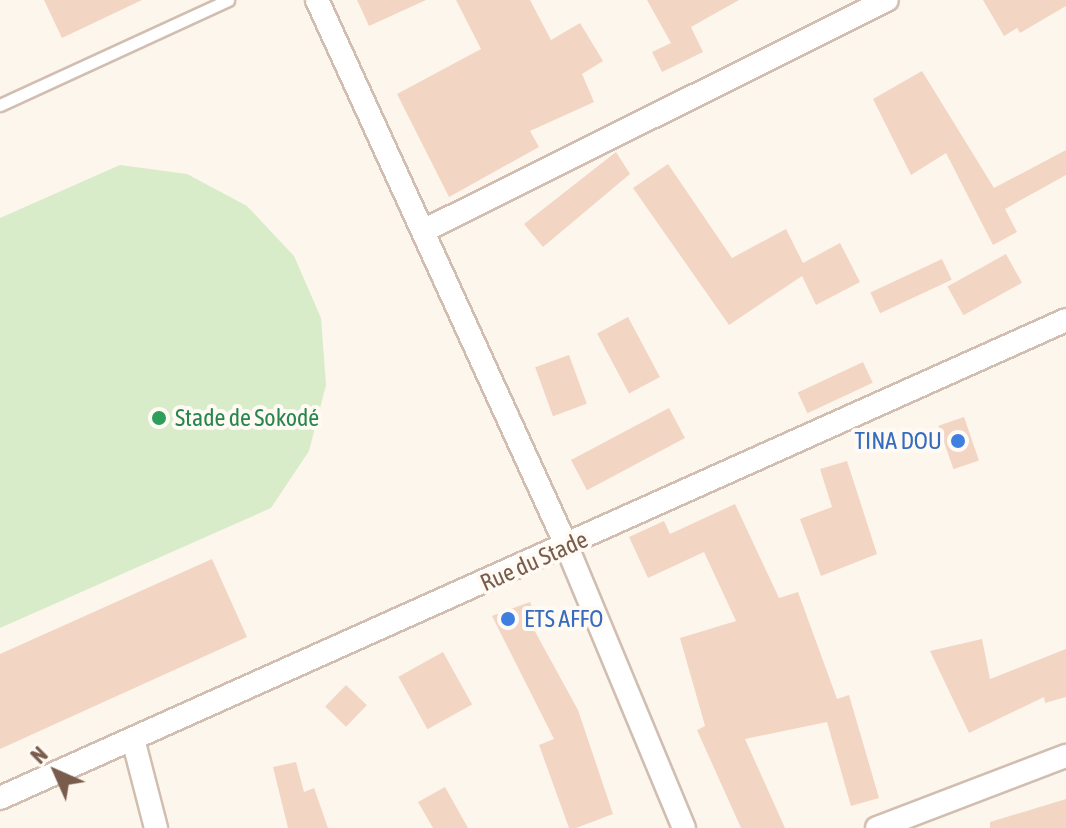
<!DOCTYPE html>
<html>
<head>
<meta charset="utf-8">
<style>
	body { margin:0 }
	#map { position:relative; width:1066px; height:828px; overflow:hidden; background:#fdf6ec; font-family:"Asap Condensed",sans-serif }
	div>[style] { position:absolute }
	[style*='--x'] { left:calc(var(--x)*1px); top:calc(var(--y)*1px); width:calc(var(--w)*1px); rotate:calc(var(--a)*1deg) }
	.green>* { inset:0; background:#d8ecc9 }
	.building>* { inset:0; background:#f3d5c3; transform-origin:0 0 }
	.roads { filter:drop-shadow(2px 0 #d1beb0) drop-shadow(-2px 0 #d1beb0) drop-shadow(0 2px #d1beb0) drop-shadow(0 -2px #d1beb0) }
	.lane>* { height:11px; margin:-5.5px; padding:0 5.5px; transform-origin:5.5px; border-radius:5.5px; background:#fff }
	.street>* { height:22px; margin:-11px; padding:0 11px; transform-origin:11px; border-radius:11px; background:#fff }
	.dots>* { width:22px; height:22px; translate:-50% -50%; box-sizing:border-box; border:4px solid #fffaf3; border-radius:50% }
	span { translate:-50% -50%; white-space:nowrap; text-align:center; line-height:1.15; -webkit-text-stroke:8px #fffaf3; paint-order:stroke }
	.leisure-label { font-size:24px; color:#27864d }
	.left { translate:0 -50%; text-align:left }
	.shop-label { font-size:24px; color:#366cbe }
	.right { translate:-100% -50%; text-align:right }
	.street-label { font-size:24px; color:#7a5c4d }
	.north { position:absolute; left:16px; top:732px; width:80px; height:80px; -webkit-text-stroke:6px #fffaf3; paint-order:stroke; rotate:315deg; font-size:22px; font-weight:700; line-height:32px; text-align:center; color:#7a5c4d }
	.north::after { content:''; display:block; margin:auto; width:28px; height:36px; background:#7a5c4d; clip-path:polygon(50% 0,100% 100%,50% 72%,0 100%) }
</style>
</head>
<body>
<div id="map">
	<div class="green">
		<div style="clip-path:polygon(120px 165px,187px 174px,247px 206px,294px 256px,321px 318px,326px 385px,309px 451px,271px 508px,0 628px,0 218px)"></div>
	</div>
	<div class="building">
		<div style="clip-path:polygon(44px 0,142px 0,62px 38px)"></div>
		<div style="clip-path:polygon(357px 0,426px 0,369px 26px)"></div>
		<div style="clip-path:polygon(456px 0,530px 0,551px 40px,580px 23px,603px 61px,582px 74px,594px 102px,530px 131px,539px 147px,449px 197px,397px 94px,481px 49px)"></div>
		<div style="clip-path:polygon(647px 0,739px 0,691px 27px,703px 52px,662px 72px,652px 52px,671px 43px)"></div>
		<div style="clip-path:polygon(983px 0,1066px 0,1066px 6px,1020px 33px,1017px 28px,1004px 36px)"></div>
		<div style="clip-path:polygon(922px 71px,994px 188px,1066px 150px,1066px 175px,1005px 209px,1017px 232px,993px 245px,946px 153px,911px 175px,873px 99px)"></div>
		<div style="clip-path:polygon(616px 152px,630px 174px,543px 247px,524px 224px)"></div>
		<div style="clip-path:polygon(668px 164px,732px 258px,786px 229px,803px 263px,840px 243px,860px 282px,816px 305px,802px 276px,729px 325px,633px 188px)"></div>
		<div style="left:1006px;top:254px;width:33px;height:67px;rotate:61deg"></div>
		<div style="left:942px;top:259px;width:23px;height:79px;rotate:65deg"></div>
		<div style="left:628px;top:317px;width:68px;height:35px;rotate:62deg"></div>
		<div style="left:569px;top:355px;width:52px;height:36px;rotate:70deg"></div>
		<div style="left:863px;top:362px;width:23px;height:72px;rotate:65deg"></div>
		<div style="left:669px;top:408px;width:34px;height:111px;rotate:62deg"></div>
		<div style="left:964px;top:417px;width:46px;height:27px;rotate:71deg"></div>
		<div style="clip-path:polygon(847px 461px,877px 554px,821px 576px,800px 519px,832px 507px,820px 469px)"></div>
		<div style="clip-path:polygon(735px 504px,779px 598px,798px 592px,837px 699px,849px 695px,879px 798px,851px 806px,827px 722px,745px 739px,785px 828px,741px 828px,697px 730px,705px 726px,680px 638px,736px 621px,704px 552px,648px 578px,629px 537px,664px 521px,670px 534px)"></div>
		<div style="clip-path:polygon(212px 559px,247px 637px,0 749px,0 654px)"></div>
		<div style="clip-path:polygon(530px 602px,538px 623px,532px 626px,578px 710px,613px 814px,576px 828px,569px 828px,539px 745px,554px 739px,492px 616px)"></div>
		<div style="clip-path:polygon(982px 639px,990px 679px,1066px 649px,1066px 697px,1045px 703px,1044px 697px,969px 733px,930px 651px)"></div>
		<div style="left:443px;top:652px;width:60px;height:51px;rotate:61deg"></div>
		<div style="left:346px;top:685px;width:29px;height:30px;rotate:44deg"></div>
		<div style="clip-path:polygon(296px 762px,304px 792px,314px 788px,328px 828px,288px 828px,273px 767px)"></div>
		<div style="clip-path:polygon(445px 787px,468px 828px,433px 828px,418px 802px)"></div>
		<div style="clip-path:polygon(1066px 799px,1066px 828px,990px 828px,990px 822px)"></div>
	</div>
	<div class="roads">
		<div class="lane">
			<div style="--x:0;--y:105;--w:251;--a:-24.7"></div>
		</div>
		<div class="street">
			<div style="--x:317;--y:0;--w:601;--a:65.44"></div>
			<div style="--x:567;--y:547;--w:304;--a:67.4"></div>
			<div style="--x:423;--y:231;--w:518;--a:-26.47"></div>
			<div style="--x:133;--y:739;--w:92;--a:75.5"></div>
			<div style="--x:0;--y:798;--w:1168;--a:-24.15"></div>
			<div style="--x:877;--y:828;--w:202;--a:-20.9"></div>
		</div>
	</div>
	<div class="dots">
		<div style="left:159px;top:418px;background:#2e9e5b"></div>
		<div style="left:958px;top:441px;background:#3f7fe0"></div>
		<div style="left:508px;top:619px;background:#3f7fe0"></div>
	</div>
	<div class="leisure-label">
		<span class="left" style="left:175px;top:418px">Stade de Sokodé</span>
	</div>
	<div class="shop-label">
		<span class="right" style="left:942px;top:441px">TINA DOU</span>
		<span class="left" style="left:524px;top:619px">ETS AFFO</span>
	</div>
	<div class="street-label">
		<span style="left:534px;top:561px;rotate:-24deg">Rue du Stade</span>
	</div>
	<div class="north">N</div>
</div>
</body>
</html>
